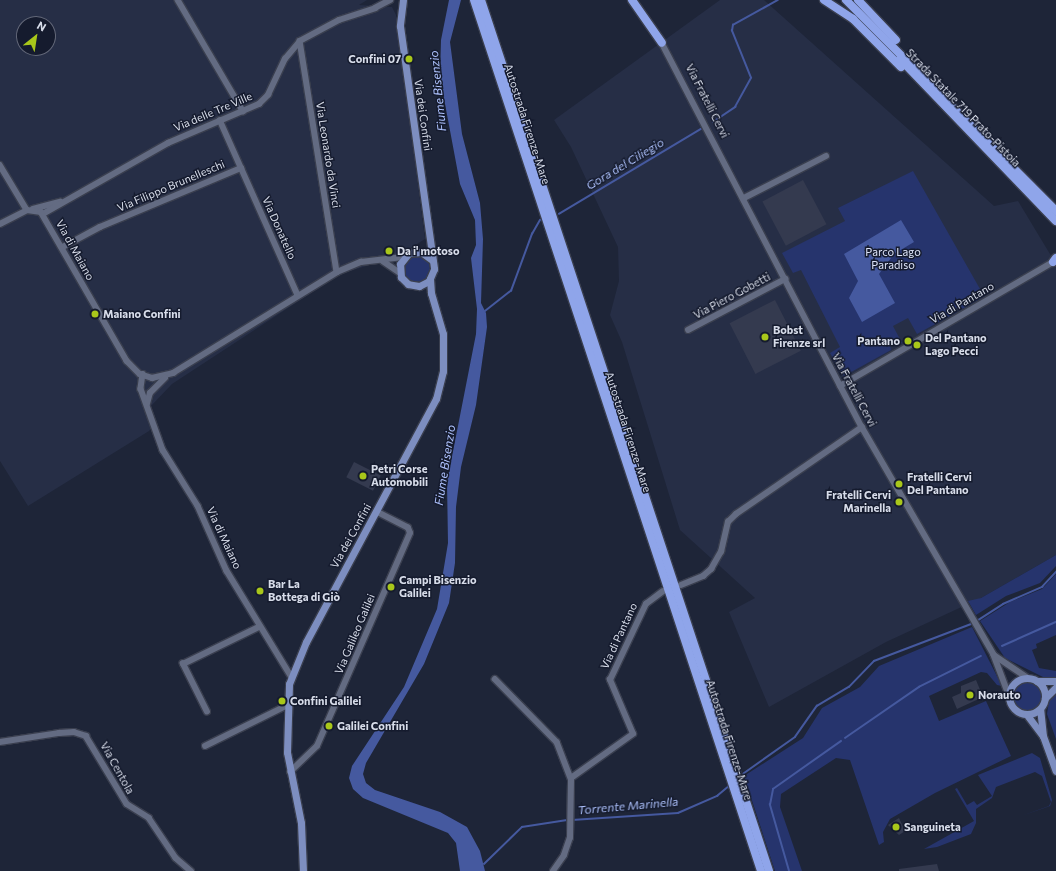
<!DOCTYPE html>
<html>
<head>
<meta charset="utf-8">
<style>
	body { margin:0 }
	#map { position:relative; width:1056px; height:871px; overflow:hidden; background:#1e2538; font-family:Commissioner,sans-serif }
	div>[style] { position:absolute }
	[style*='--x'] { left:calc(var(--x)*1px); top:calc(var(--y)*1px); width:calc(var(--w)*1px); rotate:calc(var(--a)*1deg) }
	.built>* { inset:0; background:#262e46 }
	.green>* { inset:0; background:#26346d }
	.round { border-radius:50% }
	.water>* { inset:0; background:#45599f }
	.stream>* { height:1.5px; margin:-0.75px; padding:0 0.75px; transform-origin:0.75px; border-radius:0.75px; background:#45599f }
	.building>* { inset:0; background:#343a4f; transform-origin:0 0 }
	.roads { filter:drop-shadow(1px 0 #3a3f4f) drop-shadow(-1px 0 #3a3f4f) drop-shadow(0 1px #3a3f4f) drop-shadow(0 -1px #3a3f4f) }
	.minor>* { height:5.5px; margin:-2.75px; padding:0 2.75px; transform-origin:2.75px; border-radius:2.75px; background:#636b82 }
	.major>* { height:7px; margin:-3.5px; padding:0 3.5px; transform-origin:3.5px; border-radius:3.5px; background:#7d8ec0 }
	.major>.ring { margin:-3.5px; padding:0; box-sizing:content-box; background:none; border:7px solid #7d8ec0; border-radius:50% }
	.highway>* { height:8px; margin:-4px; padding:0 4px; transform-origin:4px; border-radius:4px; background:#8fa5ea }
	.dots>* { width:11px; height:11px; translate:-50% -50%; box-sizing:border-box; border:2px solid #151b2e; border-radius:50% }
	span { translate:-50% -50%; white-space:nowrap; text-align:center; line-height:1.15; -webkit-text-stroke:3px #151b2e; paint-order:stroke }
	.poi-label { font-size:11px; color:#d7dce9; font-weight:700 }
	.right { translate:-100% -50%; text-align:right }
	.left { translate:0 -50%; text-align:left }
	.street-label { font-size:11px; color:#d7dce9 }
	.park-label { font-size:11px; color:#dce3f8 }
	.water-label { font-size:12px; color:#adc1fc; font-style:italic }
	.north { position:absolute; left:16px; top:16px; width:40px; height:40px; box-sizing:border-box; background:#151b2e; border:1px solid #636879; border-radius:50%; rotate:30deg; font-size:11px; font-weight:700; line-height:16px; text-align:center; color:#d7dce9 }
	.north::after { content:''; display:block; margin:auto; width:14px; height:18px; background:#a9c71a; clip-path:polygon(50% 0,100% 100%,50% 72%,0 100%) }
</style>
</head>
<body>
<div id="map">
	<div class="built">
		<div style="clip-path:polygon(evenodd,0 0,367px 0,359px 5px,392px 7px,396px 15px,425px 239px,396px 257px,340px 274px,172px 384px,151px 406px,155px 423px,149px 431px,28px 506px,0 461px,0 0,24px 24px,48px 24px,48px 48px,24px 48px,24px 24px)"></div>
		<div style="clip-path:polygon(720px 0,764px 0,994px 206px,1018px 201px,1056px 264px,1056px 555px,981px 598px,886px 642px,769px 707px,729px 612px,755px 598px,680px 530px,622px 342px,610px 315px,619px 281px,618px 247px,571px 147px,554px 120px)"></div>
	</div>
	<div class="green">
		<div style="clip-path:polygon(913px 171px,984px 296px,962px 309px,960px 306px,956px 308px,957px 312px,917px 334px,908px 318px,893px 326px,902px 343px,890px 345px,891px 350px,844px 376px,830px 353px,840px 347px,801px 270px,793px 273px,782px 253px,845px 221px,838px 208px)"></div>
		<div class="round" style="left:404px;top:256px;width:26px;height:26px"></div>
		<div style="clip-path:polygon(1056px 555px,1056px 566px,1040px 583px,1006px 596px,976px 615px,968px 601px,981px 598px)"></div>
		<div style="clip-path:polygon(1056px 574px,1056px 635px,1036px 644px,1037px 648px,1032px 650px,1039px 668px,1056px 671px,1056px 677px,1045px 678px,1005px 658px,980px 621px,1010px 602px,1042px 589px)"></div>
		<div style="clip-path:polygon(972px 627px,1002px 686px,997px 685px,987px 673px,981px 672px,929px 696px,939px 721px,986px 701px,1011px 756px,935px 793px,890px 819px,883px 832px,884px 842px,879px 845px,850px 760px,836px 758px,781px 794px,780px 807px,802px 871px,775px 871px,744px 776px,803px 738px,822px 708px,860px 687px,879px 666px)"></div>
		<div class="round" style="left:1012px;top:681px;width:30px;height:30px"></div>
		<div style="clip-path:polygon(1056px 691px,1056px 739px,1047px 714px,1049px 701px)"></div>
		<div style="clip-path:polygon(1032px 753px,1040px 758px,1052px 800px,1050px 806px,1021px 816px,1049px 806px,1051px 802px,1042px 776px,1035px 772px,996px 787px,992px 798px,976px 809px,976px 823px,971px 834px,937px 847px,924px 849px,974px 821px,955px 789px,957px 788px,967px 805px,974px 801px,977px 805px,992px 796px,978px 775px)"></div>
	</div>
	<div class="water">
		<div style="clip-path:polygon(449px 0,461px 0,450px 42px,462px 134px,480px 203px,483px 239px,481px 303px,486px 313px,487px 327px,476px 405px,461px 467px,456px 507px,455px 563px,449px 603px,424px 664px,366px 763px,363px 774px,366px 783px,375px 790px,440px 812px,467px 827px,480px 851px,485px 871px,460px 871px,456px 843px,448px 833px,363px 798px,353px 789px,349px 778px,352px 766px,404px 687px,437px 609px,448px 543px,447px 482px,476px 334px,477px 309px,471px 258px,476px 245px,475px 220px,460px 184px,440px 77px,441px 40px)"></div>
		<div style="clip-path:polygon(901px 220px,914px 242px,894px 254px,879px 274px,895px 303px,862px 322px,849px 298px,858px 281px,844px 254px)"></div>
	</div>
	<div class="stream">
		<div style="--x:713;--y:122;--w:27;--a:-34"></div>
		<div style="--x:735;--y:107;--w:33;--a:-61"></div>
		<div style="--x:751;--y:78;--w:51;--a:-112"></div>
		<div style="--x:732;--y:31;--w:6;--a:-81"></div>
		<div style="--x:733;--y:25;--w:51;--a:-29.1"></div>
		<div style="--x:559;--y:214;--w:165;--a:-30.9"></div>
		<div style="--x:485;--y:311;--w:33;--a:-38"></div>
		<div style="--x:511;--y:291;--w:61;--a:-69.8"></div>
		<div style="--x:532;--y:234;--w:16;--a:-60"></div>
		<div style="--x:977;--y:621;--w:31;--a:-33"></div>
		<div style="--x:1003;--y:604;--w:43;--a:-23.6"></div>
		<div style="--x:1042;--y:587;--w:21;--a:-47"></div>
		<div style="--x:1002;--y:646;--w:59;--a:-24"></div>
		<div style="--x:845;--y:738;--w:90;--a:-34.6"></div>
		<div style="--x:919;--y:687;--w:69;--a:-26.6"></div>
		<div style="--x:740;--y:776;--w:67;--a:-35.3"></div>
		<div style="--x:795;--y:737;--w:38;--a:-55"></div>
		<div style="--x:817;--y:706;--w:37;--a:-31"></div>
		<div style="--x:849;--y:687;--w:36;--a:-46"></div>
		<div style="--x:874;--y:661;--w:107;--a:-20.8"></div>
		<div style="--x:572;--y:820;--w:106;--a:-3.8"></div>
		<div style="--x:678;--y:813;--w:43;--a:-23.6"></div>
		<div style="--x:717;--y:796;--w:17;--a:-40"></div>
		<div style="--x:484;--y:864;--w:53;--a:-44.2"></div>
		<div style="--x:522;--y:827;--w:47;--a:-8.7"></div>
		<div style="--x:789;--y:871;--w:69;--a:-106.1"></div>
		<div style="--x:770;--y:805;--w:16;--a:-79"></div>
		<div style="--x:773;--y:789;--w:83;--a:-35.2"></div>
	</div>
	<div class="building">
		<div style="left:803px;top:180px;width:50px;height:46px;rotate:62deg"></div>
		<div style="left:775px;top:300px;width:57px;height:51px;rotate:63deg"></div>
		<div style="left:354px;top:462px;width:30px;height:17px;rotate:27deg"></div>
		<div style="clip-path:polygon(976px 680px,983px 697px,957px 709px,952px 697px,961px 693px,961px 686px)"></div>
		<div style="clip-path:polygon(899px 818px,905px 831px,899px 835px,888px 825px)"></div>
		<div style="clip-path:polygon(937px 864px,939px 871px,899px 871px,899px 869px)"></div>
	</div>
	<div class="roads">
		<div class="minor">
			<div style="--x:178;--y:0;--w:129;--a:59.6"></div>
			<div style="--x:300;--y:41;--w:234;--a:80.9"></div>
			<div style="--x:662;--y:43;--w:433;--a:62.5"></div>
			<div style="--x:862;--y:427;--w:263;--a:59.9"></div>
			<div style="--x:994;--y:655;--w:43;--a:69.4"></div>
			<div style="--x:220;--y:120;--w:192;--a:66"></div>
			<div style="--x:0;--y:165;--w:52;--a:59"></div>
			<div style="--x:744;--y:198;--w:92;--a:-27.1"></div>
			<div style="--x:33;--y:209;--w:28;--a:-15"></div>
			<div style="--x:43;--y:214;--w:144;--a:-29.6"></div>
			<div style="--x:168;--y:143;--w:99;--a:-23.2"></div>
			<div style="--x:259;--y:104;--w:13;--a:-45"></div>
			<div style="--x:268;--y:95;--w:40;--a:-65"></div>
			<div style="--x:285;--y:59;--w:23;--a:-50"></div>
			<div style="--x:300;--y:41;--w:44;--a:-28.3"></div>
			<div style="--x:339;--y:20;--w:38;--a:-18"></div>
			<div style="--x:375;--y:8;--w:17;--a:-28"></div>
			<div style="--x:0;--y:224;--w:30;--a:-27"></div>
			<div style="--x:27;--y:210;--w:14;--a:8"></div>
			<div style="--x:41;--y:212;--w:172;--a:60"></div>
			<div style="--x:127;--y:361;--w:18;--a:45"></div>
			<div style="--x:140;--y:374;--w:13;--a:18"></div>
			<div style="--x:152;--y:378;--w:22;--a:-13"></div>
			<div style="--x:173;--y:373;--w:193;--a:-31.6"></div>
			<div style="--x:337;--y:272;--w:26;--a:-23"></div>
			<div style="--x:361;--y:262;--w:42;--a:-6.8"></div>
			<div style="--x:63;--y:247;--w:42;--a:-28.4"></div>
			<div style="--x:100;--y:227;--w:153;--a:-22.7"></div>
			<div style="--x:383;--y:261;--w:19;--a:35"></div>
			<div style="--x:688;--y:330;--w:110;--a:-27.7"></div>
			<div style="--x:143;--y:374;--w:15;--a:98"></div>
			<div style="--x:141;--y:389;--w:65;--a:70.2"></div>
			<div style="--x:163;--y:450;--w:66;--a:58"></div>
			<div style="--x:198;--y:506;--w:71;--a:66"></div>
			<div style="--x:227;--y:571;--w:123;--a:58.6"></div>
			<div style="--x:840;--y:386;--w:246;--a:-30.2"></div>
			<div style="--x:147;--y:404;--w:11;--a:-75"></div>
			<div style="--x:150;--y:393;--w:21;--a:-45"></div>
			<div style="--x:681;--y:585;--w:24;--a:-22"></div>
			<div style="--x:703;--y:576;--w:11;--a:-41"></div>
			<div style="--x:711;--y:569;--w:20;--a:-60"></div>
			<div style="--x:721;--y:552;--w:31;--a:-77"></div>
			<div style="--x:728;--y:522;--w:11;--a:-45"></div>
			<div style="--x:736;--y:514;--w:153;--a:-34.6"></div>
			<div style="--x:994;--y:655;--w:41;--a:34.1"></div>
			<div style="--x:495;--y:679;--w:88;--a:45.5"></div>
			<div style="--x:557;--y:742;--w:39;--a:69"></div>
			<div style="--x:207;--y:712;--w:54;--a:-116.6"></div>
			<div style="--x:183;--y:664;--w:85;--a:-26"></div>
			<div style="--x:0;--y:742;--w:60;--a:-8.7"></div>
			<div style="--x:59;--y:733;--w:15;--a:-4"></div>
			<div style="--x:74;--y:732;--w:13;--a:18"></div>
			<div style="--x:86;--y:736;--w:79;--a:58.9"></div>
			<div style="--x:127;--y:804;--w:26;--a:32"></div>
			<div style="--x:149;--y:818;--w:48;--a:56"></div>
			<div style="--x:176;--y:858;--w:20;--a:41"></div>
			<div style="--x:205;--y:746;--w:90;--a:-26.3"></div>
			<div style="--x:290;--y:772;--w:37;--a:-44"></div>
			<div style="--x:317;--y:746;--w:232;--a:-66.4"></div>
			<div style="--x:410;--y:533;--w:5;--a:-112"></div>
			<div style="--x:408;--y:528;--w:35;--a:-153"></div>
			<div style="--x:553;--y:871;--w:19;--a:-55"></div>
			<div style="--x:564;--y:855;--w:18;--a:-71"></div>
			<div style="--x:570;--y:838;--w:60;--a:-89"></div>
			<div style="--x:571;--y:778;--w:76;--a:-35.4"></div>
			<div style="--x:633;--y:734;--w:59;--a:-113.1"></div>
			<div style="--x:610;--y:680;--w:84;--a:-64.7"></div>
			<div style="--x:646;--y:604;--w:21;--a:-37"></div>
		</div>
		<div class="major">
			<div style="--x:403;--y:0;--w:26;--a:97"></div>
			<div style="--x:400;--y:26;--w:245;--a:82"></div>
			<div style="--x:434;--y:269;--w:13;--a:113"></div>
			<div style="--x:429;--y:281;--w:11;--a:153"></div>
			<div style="--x:419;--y:286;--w:11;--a:-170"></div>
			<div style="--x:408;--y:284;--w:10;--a:-135"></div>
			<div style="--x:401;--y:277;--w:13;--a:-94"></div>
			<div style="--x:400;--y:264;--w:14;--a:-51"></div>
			<div style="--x:409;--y:253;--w:12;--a:-5"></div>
			<div style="--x:421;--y:252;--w:14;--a:36"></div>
			<div class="ring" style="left:1009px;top:678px;width:29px;height:29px"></div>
			<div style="--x:1037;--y:681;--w:19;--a:0"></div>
			<div style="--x:1045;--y:698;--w:16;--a:-45"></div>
			<div style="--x:1027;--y:715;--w:26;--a:53"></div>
			<div style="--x:1043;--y:736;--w:27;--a:-96"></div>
			<div style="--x:1043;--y:736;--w:37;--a:70"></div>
			<div style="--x:303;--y:871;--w:48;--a:-92.4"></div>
			<div style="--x:301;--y:823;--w:72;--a:-101.2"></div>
			<div style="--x:287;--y:752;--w:68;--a:-88.3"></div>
			<div style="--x:289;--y:684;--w:45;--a:-68"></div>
			<div style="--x:306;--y:642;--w:276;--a:-61.9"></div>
			<div style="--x:436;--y:399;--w:29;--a:-76"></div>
			<div style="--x:443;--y:371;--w:37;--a:-90"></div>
			<div style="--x:443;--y:334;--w:43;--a:-106.3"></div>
			<div style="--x:431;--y:293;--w:14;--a:-94"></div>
		</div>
		<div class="highway">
			<div style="--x:474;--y:0;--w:917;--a:71.76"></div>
			<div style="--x:481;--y:0;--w:917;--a:71.7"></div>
			<div style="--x:632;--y:0;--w:52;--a:55.1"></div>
			<div style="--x:824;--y:0;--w:35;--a:33"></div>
			<div style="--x:853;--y:19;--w:68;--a:45"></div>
			<div style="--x:846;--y:0;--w:298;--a:45.1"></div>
			<div style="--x:858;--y:0;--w:55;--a:46.5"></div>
			<div style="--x:900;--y:59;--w:225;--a:46.1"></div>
			<div style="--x:1053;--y:262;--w:5;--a:-53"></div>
		</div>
	</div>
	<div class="dots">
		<div style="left:409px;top:59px;background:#a9c71a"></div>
		<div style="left:389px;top:251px;background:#a9c71a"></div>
		<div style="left:95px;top:314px;background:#a9c71a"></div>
		<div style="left:765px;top:337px;background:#a9c71a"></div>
		<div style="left:908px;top:341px;background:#a9c71a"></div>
		<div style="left:917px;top:345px;background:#a9c71a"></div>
		<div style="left:363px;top:476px;background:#a9c71a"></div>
		<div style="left:899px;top:484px;background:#a9c71a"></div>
		<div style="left:899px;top:502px;background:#a9c71a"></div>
		<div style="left:391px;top:587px;background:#a9c71a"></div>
		<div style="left:260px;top:591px;background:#a9c71a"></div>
		<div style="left:970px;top:695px;background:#a9c71a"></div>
		<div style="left:282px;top:701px;background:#a9c71a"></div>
		<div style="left:329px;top:726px;background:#a9c71a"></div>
		<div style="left:896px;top:827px;background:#a9c71a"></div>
	</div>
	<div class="poi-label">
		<span class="right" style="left:401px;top:59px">Confini 07</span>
		<span class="left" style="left:397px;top:251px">Da i' motoso</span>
		<span class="left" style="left:103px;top:314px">Maiano Confini</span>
		<span class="left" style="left:773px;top:337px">Bobst<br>Firenze srl</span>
		<span class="left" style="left:925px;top:345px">Del Pantano<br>Lago Pecci</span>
		<span class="right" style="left:900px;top:341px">Pantano</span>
		<span class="left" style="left:371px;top:476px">Petri Corse<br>Automobili</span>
		<span class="left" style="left:907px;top:484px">Fratelli Cervi<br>Del Pantano</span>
		<span class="right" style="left:891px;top:502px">Fratelli Cervi<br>Marinella</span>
		<span class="left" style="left:399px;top:587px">Campi Bisenzio<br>Galilei</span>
		<span class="left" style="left:268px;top:591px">Bar La<br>Bottega di Giò</span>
		<span class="left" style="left:978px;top:695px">Norauto</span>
		<span class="left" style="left:290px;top:701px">Confini Galilei</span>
		<span class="left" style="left:337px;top:726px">Galilei Confini</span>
		<span class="left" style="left:904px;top:827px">Sanguineta</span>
	</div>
	<div class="street-label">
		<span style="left:707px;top:101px;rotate:63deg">Via Fratelli Cervi</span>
		<span style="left:963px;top:108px;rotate:46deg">Strada Statale 719 Prato-Pistoia</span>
		<span style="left:213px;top:112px;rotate:-23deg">Via delle Tre Ville</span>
		<span style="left:423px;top:115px;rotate:82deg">Via dei Confini</span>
		<span style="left:527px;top:124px;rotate:72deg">Autostrada Firenze-Mare</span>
		<span style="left:328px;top:155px;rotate:81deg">Via Leonardo da Vinci</span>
		<span style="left:171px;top:186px;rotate:-23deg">Via Filippo Brunelleschi</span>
		<span style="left:279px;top:228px;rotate:66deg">Via Donatello</span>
		<span style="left:75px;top:250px;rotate:61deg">Via di Maiano</span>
		<span style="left:732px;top:296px;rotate:-28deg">Via Piero Gobetti</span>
		<span style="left:962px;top:303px;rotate:-30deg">Via di Pantano</span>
		<span style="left:854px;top:390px;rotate:62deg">Via Fratelli Cervi</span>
		<span style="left:628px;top:432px;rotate:72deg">Autostrada Firenze-Mare</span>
		<span style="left:351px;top:536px;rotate:-61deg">Via dei Confini</span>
		<span style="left:224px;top:538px;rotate:65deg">Via di Maiano</span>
		<span style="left:355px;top:634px;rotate:-67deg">Via Galileo Galilei</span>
		<span style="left:619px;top:636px;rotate:-65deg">Via di Pantano</span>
		<span style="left:729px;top:740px;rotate:72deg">Autostrada Firenze-Mare</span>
		<span style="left:117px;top:768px;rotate:61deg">Via Centola</span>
	</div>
	<div class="park-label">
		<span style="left:893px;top:259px">Parco Lago<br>Paradiso</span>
	</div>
	<div class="water-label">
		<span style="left:438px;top:91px;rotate:-96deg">Fiume Bisenzio</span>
		<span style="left:625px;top:164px;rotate:-31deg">Gora del Ciliegio</span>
		<span style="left:445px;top:465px;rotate:-81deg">Fiume Bisenzio</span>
		<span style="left:628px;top:806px;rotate:-5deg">Torrente Marinella</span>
	</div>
	<div class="north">N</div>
</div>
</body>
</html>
